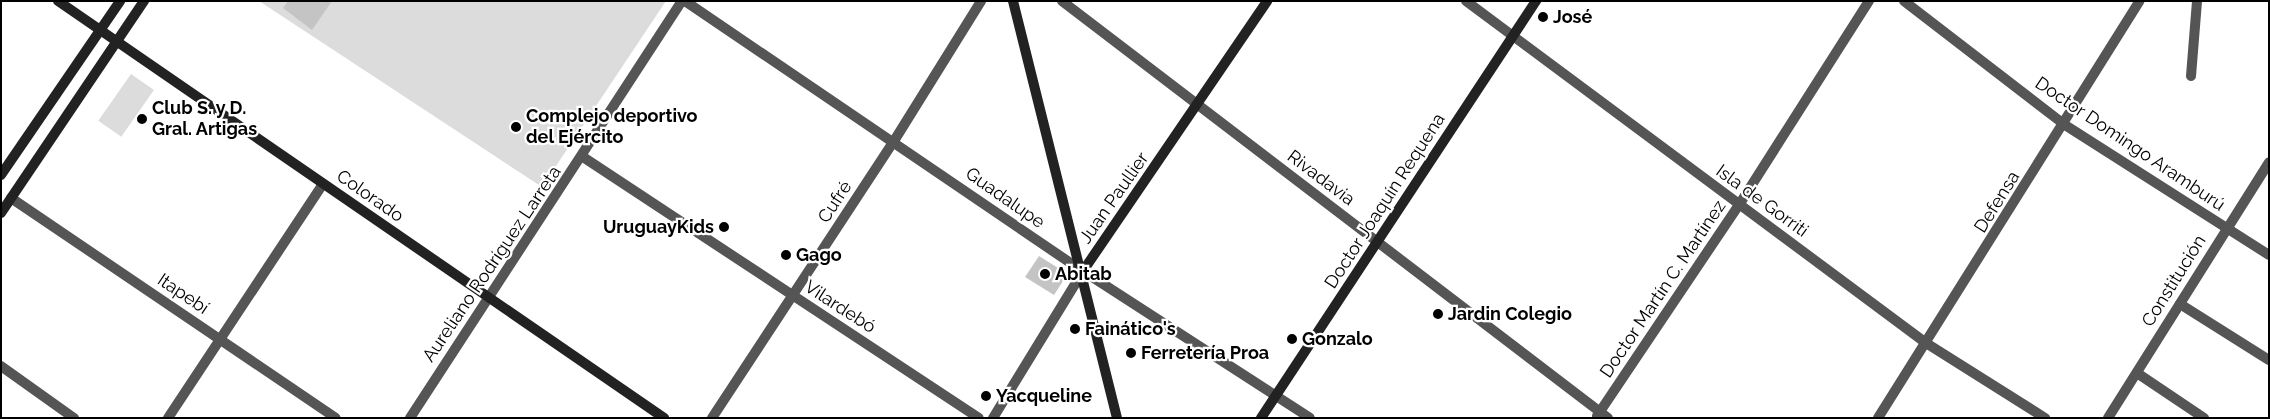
<!DOCTYPE html>
<html>
<head>
<meta charset="utf-8">
<style>
	body { margin:0 }
	#map { position:relative; width:2270px; height:419px; overflow:hidden; background:#fff; font-family:Raleway,sans-serif }
	div>[style] { position:absolute }
	[style*='--x'] { left:calc(var(--x)*1px); top:calc(var(--y)*1px); width:calc(var(--w)*1px); rotate:calc(var(--a)*1deg) }
	.green>* { inset:0; background:#dcdcdc; transform-origin:0 0 }
	.building>* { inset:0; background:#c4c4c4 }
	.street>* { height:10px; margin:-5px; padding:0 5px; transform-origin:5px; border-radius:5px; background:#555 }
	.secondary>* { height:10px; margin:-5px; padding:0 5px; transform-origin:5px; border-radius:5px; background:#222 }
	.dots>* { width:14px; height:14px; translate:-50% -50%; box-sizing:border-box; border:2px solid #fff; border-radius:50% }
	span { translate:-50% -50%; white-space:nowrap; text-align:center; line-height:1.15; -webkit-text-stroke:4.5px #fff; paint-order:stroke }
	.poi-label { font-size:18px; color:#000; font-weight:700 }
	.left { translate:0 -50%; text-align:left }
	.right { translate:-100% -50%; text-align:right }
	.street-label { font-size:18px; color:#000 }
	.frame { position:absolute; inset:0; border:2px solid #000; pointer-events:none }
</style>
</head>
<body>
<div id="map">
	<div class="green">
		<div style="clip-path:polygon(259px 1px,666px 1px,542px 187px)"></div>
		<div style="left:131px;top:74px;width:28px;height:57px;rotate:35deg"></div>
	</div>
	<div class="building">
		<div style="clip-path:polygon(288px 1px,332px 1px,312px 30px,283px 8px)"></div>
		<div style="clip-path:polygon(1039px 256px,1063px 271px,1065px 278px,1054px 295px,1025px 277px)"></div>
	</div>
	<div class="street">
		<div style="--x:685;--y:1;--w:481;--a:34.2"></div>
		<div style="--x:1083;--y:271;--w:270;--a:32.9"></div>
		<div style="--x:1062;--y:1;--w:687;--a:37.37"></div>
		<div style="--x:1466;--y:1;--w:573;--a:36.63"></div>
		<div style="--x:1926;--y:343;--w:141;--a:32.2"></div>
		<div style="--x:1904;--y:1;--w:203;--a:37.6"></div>
		<div style="--x:2065;--y:125;--w:242;--a:32.5"></div>
		<div style="--x:2191;--y:76;--w:75;--a:-85.4"></div>
		<div style="--x:583;--y:157;--w:474;--a:33.4"></div>
		<div style="--x:11;--y:198;--w:392;--a:34.1"></div>
		<div style="--x:2180;--y:304;--w:105;--a:32.2"></div>
		<div style="--x:1;--y:366;--w:90;--a:35.5"></div>
		<div style="--x:2137;--y:373;--w:81;--a:33.9"></div>
		<div style="--x:1597;--y:416;--w:254;--a:-56.1"></div>
		<div style="--x:1739;--y:205;--w:242;--a:-57.5"></div>
		<div style="--x:168;--y:418;--w:281;--a:-56.5"></div>
		<div style="--x:410;--y:418;--w:498;--a:-56.9"></div>
		<div style="--x:712;--y:418;--w:331;--a:-56.7"></div>
		<div style="--x:894;--y:141;--w:165;--a:-58.1"></div>
		<div style="--x:993;--y:418;--w:172;--a:-58.5"></div>
		<div style="--x:1878;--y:418;--w:492;--a:-57.9"></div>
		<div style="--x:2108;--y:418;--w:302;--a:-57.8"></div>
	</div>
	<div class="secondary">
		<div style="--x:58;--y:1;--w:736;--a:34.53"></div>
		<div style="--x:1013;--y:1;--w:430;--a:76"></div>
		<div style="--x:1;--y:175;--w:211;--a:-55.6"></div>
		<div style="--x:1;--y:213;--w:256;--a:-56"></div>
		<div style="--x:1083;--y:271;--w:327;--a:-55.7"></div>
		<div style="--x:1261;--y:418;--w:500;--a:-56.6"></div>
	</div>
	<div class="dots">
		<div style="left:1543px;top:17px;background:#000"></div>
		<div style="left:142px;top:119px;background:#000"></div>
		<div style="left:516px;top:127px;background:#000"></div>
		<div style="left:724px;top:227px;background:#000"></div>
		<div style="left:786px;top:255px;background:#000"></div>
		<div style="left:1045px;top:274px;background:#000"></div>
		<div style="left:1438px;top:314px;background:#000"></div>
		<div style="left:1075px;top:329px;background:#000"></div>
		<div style="left:1292px;top:339px;background:#000"></div>
		<div style="left:1131px;top:353px;background:#000"></div>
		<div style="left:986px;top:396px;background:#000"></div>
	</div>
	<div class="poi-label">
		<span class="left" style="left:1553px;top:17px">José</span>
		<span class="left" style="left:152px;top:119px">Club S. y D.<br>Gral. Artigas</span>
		<span class="left" style="left:526px;top:127px">Complejo deportivo<br>del Ejército</span>
		<span class="right" style="left:714px;top:227px">UruguayKids</span>
		<span class="left" style="left:796px;top:255px">Gago</span>
		<span class="left" style="left:1055px;top:274px">Abitab</span>
		<span class="left" style="left:1448px;top:314px">Jardin Colegio</span>
		<span class="left" style="left:1085px;top:329px">Fainático's</span>
		<span class="left" style="left:1302px;top:339px">Gonzalo</span>
		<span class="left" style="left:1141px;top:353px">Ferretería Proa</span>
		<span class="left" style="left:996px;top:396px">Yacqueline</span>
	</div>
	<div class="street-label">
		<span style="left:2130px;top:144px;rotate:34deg">Doctor Domingo Aramburú</span>
		<span style="left:1321px;top:178px;rotate:37deg">Rivadavia</span>
		<span style="left:370px;top:196px;rotate:35deg">Colorado</span>
		<span style="left:1005px;top:198px;rotate:35deg">Guadalupe</span>
		<span style="left:1114px;top:198px;rotate:-55deg">Juan Paullier</span>
		<span style="left:1385px;top:201px;rotate:-57deg">Doctor Joaquín Requena</span>
		<span style="left:1762px;top:201px;rotate:36deg">Isla de Gorriti</span>
		<span style="left:835px;top:202px;rotate:-57deg">Cufré</span>
		<span style="left:1997px;top:202px;rotate:-58deg">Defensa</span>
		<span style="left:492px;top:264px;rotate:-56deg">Aureliano Rodríguez Larreta</span>
		<span style="left:2174px;top:281px;rotate:-58deg">Constitución</span>
		<span style="left:1663px;top:289px;rotate:-56deg">Doctor Martín C. Martínez</span>
		<span style="left:183px;top:294px;rotate:34deg">Itapebí</span>
		<span style="left:840px;top:307px;rotate:33deg">Vilardebó</span>
	</div>
	<div class="frame"></div>
</div>
</body>
</html>
